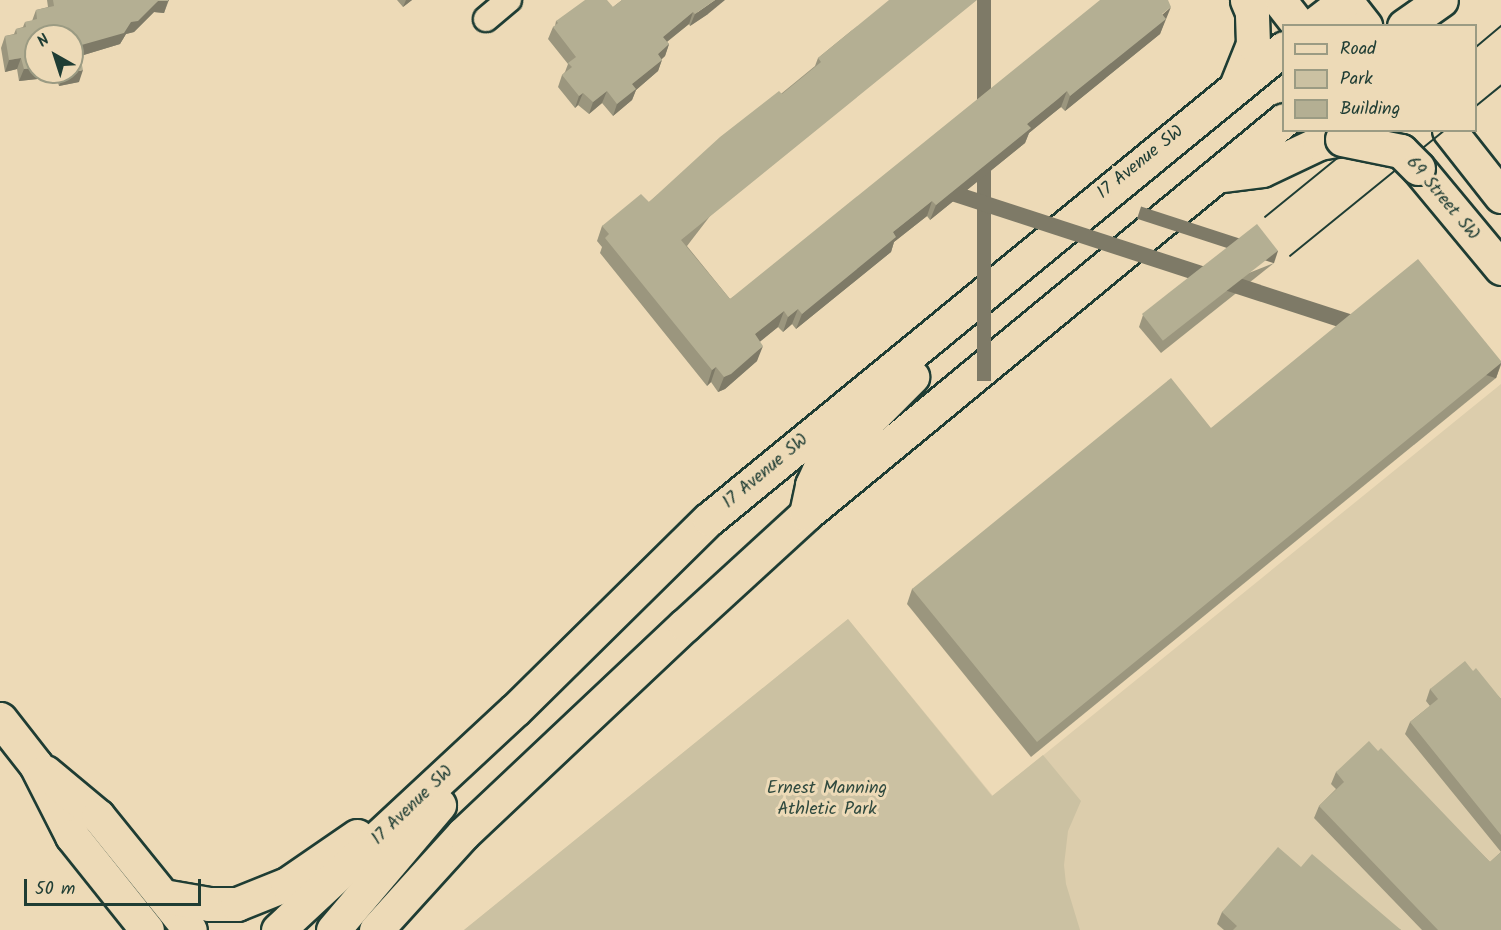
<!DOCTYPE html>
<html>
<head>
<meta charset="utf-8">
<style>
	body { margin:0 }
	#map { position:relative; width:1501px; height:930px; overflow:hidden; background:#eddab7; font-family:Kalam,sans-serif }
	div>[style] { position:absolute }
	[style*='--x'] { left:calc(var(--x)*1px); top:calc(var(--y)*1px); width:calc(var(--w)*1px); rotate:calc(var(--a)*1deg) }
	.built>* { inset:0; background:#dccdac }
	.green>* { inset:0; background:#cbc1a2 }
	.roads { filter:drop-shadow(2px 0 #1f3d34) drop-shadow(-2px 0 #1f3d34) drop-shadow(0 2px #1f3d34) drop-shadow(0 -2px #1f3d34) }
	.street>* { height:24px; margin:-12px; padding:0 12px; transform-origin:12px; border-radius:12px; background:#eddab7 }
	.secondary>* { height:33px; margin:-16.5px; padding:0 16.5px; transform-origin:16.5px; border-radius:16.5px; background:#eddab7 }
	.tram>* { height:1.5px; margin:-0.75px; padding:0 0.75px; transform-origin:0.75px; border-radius:0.75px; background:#1f3d34 }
	.bridges { filter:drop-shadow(2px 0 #1f3d34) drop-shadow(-2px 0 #1f3d34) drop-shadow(0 2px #1f3d34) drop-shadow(0 -2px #1f3d34) }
	.secondary-bridge>* { height:33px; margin:-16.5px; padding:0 16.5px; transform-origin:16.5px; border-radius:16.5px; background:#eddab7 }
	.wall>* { inset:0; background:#9b967e }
	.shaded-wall>* { inset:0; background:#7e7a67; transform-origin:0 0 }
	.building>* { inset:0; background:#b4af93; transform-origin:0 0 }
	span { translate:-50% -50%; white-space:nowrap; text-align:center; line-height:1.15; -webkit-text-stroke:6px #eddab7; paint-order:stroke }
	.street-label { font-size:18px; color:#1f3d34 }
	.park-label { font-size:18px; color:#304a3f }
	.legend { position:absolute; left:1282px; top:24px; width:195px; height:108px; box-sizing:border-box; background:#eddab7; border:2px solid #9b9b83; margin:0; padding:8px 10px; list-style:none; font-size:18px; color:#1f3d34 }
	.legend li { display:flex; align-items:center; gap:12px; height:30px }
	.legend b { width:30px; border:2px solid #9b9b83 }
	.north { position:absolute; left:24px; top:24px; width:60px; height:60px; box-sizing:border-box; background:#eddab7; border:2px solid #9b9b83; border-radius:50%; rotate:321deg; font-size:16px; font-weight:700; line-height:24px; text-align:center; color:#1f3d34 }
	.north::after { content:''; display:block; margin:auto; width:21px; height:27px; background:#1f3d34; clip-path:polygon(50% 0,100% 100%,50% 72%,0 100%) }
	.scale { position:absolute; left:24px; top:879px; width:177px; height:27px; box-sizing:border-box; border:3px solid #1f3d34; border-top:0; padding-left:8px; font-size:18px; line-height:21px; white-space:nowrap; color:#1f3d34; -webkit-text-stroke:4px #eddab7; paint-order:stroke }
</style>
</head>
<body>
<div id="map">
	<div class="built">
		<div style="clip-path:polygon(1501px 384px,1501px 930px,464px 930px,848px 619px,993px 796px)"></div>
	</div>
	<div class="green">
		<div style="clip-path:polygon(848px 619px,992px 796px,1043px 755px,1081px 801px,1068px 831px,1064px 865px,1066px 884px,1080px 930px,464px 930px)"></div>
	</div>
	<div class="roads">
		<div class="street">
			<div style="--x:486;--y:19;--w:30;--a:-40"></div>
		</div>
		<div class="secondary">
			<div style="--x:1279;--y:0;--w:33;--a:52"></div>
			<div style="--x:1345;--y:0;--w:33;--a:52"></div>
			<div style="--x:1312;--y:26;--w:43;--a:-37.4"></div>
			<div style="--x:1404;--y:26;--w:45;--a:-35.1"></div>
			<div style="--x:1237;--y:84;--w:43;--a:-68.2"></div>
			<div style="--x:1253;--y:44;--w:32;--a:-92"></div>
			<div style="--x:1252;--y:12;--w:13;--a:-113"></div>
			<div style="--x:1449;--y:130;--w:84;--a:51.8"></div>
			<div style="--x:1418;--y:168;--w:130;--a:50.3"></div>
			<div style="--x:1216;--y:176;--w:46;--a:-7.4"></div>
			<div style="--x:1262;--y:170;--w:63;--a:-25.3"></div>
			<div style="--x:1319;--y:143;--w:23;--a:-10"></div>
			<div style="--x:806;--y:514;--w:30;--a:-78"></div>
			<div style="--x:812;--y:485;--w:17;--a:-65"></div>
			<div style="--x:819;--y:470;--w:132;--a:-45"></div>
			<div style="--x:0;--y:719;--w:58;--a:52"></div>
			<div style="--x:36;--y:765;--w:80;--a:63.1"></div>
			<div style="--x:72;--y:836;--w:120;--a:51.4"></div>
			<div style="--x:45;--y:772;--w:69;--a:39.7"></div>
			<div style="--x:98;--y:816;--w:146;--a:51.1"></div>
			<div style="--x:163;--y:896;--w:47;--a:9.9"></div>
			<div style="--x:209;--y:904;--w:28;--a:0"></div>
			<div style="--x:237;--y:904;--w:54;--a:-21.8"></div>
			<div style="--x:287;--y:884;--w:85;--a:-34.4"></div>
			<div style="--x:278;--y:930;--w:323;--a:-42.9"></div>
			<div style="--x:515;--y:710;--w:272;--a:-44.6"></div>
			<div style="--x:709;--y:519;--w:743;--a:-39.32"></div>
			<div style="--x:333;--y:930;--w:164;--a:-49.7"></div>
			<div style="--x:376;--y:930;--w:130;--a:-47.8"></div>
			<div style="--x:463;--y:834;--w:305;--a:-43.3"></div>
			<div style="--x:685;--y:625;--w:164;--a:-42.5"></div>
			<div style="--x:806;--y:514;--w:619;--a:-39.5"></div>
		</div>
	</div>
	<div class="tram">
		<div style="--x:1476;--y:47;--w:33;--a:-40"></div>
		<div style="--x:1476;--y:106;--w:32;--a:-39"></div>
		<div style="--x:1265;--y:217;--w:138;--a:-39.1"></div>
		<div style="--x:1290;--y:256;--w:200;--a:-39.1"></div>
	</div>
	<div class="bridges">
		<div class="secondary-bridge">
			<div style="--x:1342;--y:139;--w:60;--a:11.5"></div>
			<div style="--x:1401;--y:151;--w:24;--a:45"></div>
		</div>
	</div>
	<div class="wall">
		<div style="clip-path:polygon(evenodd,47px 0,169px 0,164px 13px,154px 12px,134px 32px,126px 34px,120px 44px,80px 56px,79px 82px,59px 86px,56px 77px,19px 81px,17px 69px,5px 72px,1px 48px,5px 36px,14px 34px,16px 29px,23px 27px,25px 22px,32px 21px,36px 10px,48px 7px,47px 0,36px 36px,72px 72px,36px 72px,36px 36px)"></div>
		<div style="clip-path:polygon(397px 0,412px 0,403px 7px)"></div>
		<div style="clip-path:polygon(622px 0,708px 14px,690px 26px,689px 24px,667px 42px,669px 44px,665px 56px,662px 59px,658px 71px,636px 90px,632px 100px,613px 116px,602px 103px,589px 114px,578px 105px,575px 108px,558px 87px,562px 75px,565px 72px,568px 64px,548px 39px,553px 27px,555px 26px,556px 21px,613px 7px)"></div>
		<div style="clip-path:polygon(1165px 22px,1164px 23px,1160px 34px,1065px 111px,1061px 107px,1052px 114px,1029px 133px,1025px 143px,930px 220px,927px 216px,894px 242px,891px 252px,796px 329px,792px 324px,783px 332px,778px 327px,760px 341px,757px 361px,725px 389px,718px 392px,711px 382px,707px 386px,600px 253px,602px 247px,597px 241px,602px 226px,649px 202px,815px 66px,818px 58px,855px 28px,687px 246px,730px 299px)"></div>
		<div style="clip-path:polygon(1274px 263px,1161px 353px,1139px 327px,1143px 315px)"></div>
		<div style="clip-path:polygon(1501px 361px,1501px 365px,1496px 378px,1031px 757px,907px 604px,912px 589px,1211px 428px)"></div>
		<div style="clip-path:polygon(1473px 671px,1501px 699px,1501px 930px,1422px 930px,1314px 818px,1319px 806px,1336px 789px,1331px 784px,1336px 772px,1378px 751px,1490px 862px,1501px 852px,1405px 734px,1410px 722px,1430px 706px,1426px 701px,1430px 689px)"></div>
		<div style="clip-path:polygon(1301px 867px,1401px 930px,1224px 930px,1217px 924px,1222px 912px)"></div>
	</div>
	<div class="shaded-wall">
		<div style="clip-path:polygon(169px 0,168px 1px,164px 13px,154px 12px,134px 32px,126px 34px,120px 44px,74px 58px,78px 46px,131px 22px,158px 1px)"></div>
		<div style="clip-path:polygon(406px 0,412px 0,403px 7px)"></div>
		<div style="clip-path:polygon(715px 0,725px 0,708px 14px,690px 26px,695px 14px)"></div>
		<div style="left:977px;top:0;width:14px;height:381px"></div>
		<div style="clip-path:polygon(1171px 7px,1160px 34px,1065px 111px,1070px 96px)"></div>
		<div style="clip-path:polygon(693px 12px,689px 24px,659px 48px,663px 37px)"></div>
		<div style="clip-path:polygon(669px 44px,665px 56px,653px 66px,658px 54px)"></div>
		<div style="clip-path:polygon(21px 58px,17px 69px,5px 72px,9px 60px)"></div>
		<div style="clip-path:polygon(662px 60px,658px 71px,636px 90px,632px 100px,613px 116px,617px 104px,632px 84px)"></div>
		<div style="clip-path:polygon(36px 68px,36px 72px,58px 72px,56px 77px,19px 81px,24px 69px)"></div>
		<div style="clip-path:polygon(83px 70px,79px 82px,59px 86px,63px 74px)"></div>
		<div style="clip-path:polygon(607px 91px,602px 103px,589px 114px,593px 102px)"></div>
		<div style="clip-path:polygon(1067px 91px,1061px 107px,1029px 133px,1025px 143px,930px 220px,936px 205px,1027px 124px)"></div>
		<div style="clip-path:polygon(583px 93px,578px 105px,575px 108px,579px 96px)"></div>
		<div style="clip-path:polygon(932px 201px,927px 216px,894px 242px,891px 252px,796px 329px,802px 314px,893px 232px)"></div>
		<div style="left:1278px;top:251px;width:13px;height:144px;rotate:108deg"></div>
		<div style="clip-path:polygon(798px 309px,792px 324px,783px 332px,788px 317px)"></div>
		<div style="clip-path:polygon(784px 311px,778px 327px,750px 350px,755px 334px)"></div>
		<div style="clip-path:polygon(763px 346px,757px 361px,725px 389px,718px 392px,724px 377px)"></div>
		<div style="left:1501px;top:363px;width:16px;height:599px;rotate:108deg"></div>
		<div style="clip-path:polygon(716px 367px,711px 382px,707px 386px,712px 370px)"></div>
	</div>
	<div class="building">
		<div style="clip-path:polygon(53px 0,168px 0,168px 1px,158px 1px,138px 21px,131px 22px,124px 33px,78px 46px,83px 70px,63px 74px,63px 72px,72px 72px,72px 36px,36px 36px,36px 68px,24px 69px,21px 58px,9px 60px,5px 36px,17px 34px,16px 29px,26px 27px,25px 22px,37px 19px,36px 10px,54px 6px)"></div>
		<div style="clip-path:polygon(585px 0,607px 0,613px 7px,622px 0,715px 0,695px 14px,693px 12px,663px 37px,669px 44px,658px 54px,662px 60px,632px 84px,636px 89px,617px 104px,607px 91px,593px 102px,583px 93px,579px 96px,562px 75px,572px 67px,568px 63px,576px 57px,553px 27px,558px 23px,556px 21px)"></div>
		<div style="clip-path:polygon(889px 0,977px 0,681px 240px,730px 299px,1100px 0,1168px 0,1171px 7px,1162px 14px,1166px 19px,1070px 96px,1067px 91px,1058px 99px,1027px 124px,1031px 128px,936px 205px,932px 201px,893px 232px,896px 237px,802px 314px,798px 309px,788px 317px,784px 311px,755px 334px,763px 346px,731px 374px,724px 377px,716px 367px,712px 370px,605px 238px,609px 234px,602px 226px,641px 194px,649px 202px,720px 137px,779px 91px,782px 94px,821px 62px,818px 58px)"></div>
		<div style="left:1257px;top:224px;width:34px;height:146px;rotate:52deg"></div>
		<div style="clip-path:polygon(1418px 259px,1501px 361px,1501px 363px,1037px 742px,912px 589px,1171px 378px,1211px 428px)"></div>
		<div style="clip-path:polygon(1465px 661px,1473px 671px,1476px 668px,1501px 699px,1501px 835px,1410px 722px,1438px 699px,1430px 689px)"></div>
		<div style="clip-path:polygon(1369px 741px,1378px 751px,1381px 748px,1490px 862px,1501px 852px,1501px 930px,1438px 930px,1319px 806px,1344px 782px,1336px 772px)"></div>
		<div style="clip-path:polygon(1278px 847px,1301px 867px,1312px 854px,1401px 930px,1233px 930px,1237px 926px,1222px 912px)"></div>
	</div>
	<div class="street-label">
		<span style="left:1141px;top:163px;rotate:-39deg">17 Avenue SW</span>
		<span style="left:1442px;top:199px;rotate:50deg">69 Street SW</span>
		<span style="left:766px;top:472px;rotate:-40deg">17 Avenue SW</span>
		<span style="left:413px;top:806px;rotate:-44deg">17 Avenue SW</span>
	</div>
	<div class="park-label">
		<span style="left:827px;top:800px">Ernest Manning<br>Athletic Park</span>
	</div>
	<ul class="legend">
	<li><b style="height:8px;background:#eddab7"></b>Road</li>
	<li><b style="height:16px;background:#cbc1a2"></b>Park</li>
	<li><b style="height:16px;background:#b4af93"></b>Building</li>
	</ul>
	<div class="north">N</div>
	<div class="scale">50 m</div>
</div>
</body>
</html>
